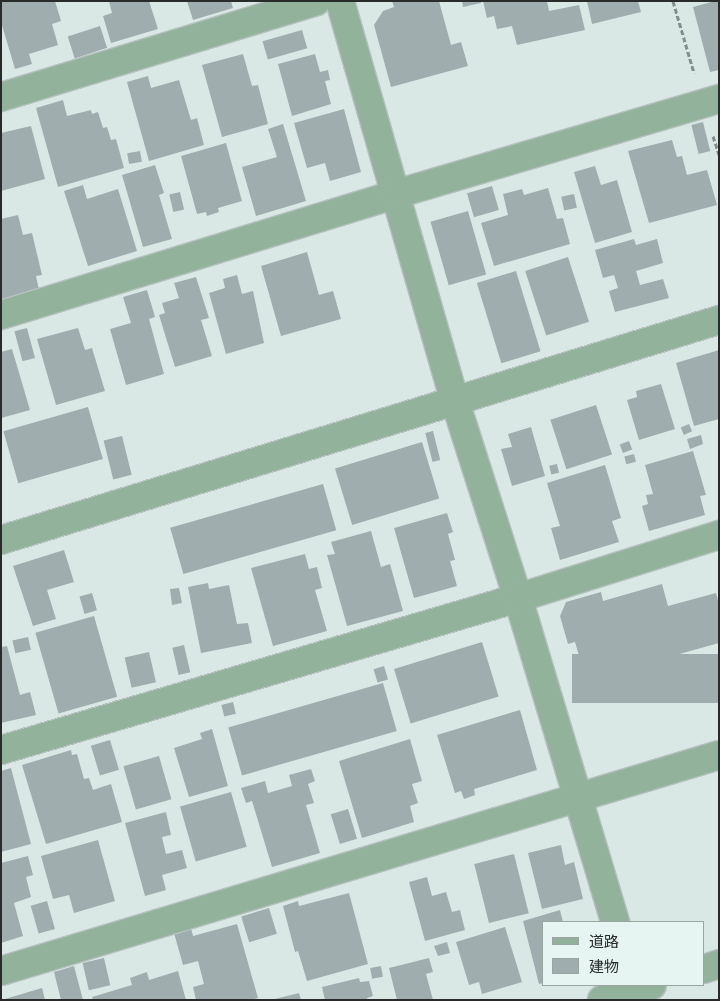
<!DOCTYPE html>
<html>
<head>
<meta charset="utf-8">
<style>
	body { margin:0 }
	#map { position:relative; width:720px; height:1001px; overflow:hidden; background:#dae8e5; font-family:Roboto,"Noto Sans JP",sans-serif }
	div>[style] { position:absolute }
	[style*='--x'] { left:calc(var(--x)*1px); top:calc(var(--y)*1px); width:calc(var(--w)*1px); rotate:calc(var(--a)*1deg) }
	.building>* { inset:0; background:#9fadaf; transform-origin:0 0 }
	.path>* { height:3px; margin-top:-1.5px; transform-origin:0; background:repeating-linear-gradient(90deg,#848e8c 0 5px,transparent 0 7.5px) }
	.roads { filter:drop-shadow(1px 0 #b6c2c0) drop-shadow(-1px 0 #b6c2c0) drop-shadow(0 1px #b6c2c0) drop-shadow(0 -1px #b6c2c0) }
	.minor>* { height:28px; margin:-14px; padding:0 14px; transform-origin:14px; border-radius:14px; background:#93b29c }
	span { translate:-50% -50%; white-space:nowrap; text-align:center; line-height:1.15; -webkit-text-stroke:5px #e7f5f2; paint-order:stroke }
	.frame { position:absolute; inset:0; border:2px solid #272c2b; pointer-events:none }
	.legend { position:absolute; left:542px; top:921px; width:162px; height:65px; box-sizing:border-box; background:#e7f5f2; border:1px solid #9aa5a2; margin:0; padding:6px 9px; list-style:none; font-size:15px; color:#272c2b }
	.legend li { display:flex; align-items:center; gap:10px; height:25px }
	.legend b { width:25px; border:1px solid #9aa5a2 }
</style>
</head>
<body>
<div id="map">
	<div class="building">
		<div style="clip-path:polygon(1px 1px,55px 1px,61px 21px,52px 24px,58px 45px,29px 54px,32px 64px,15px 69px,1px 22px)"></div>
		<div style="clip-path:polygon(109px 1px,149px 1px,158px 29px,111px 43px,103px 16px,112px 13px)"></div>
		<div style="clip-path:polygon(187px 1px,231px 1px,233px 8px,193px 20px)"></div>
		<div style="clip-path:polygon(392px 1px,439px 1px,451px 45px,461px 42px,468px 66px,391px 87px,374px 25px,383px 11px,394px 7px)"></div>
		<div style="clip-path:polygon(462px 1px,481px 1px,481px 3px,463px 7px)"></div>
		<div style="clip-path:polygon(483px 1px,547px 1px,549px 11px,579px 5px,585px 30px,517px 45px,512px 26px,497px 29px,494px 16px,487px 18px)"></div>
		<div style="clip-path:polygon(587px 1px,638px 1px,641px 12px,592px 24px)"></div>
		<div style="clip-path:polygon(715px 1px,719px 1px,719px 70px,710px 72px,693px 7px)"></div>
		<div style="left:100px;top:26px;width:23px;height:34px;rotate:72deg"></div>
		<div style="left:302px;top:30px;width:19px;height:41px;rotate:74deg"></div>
		<div style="clip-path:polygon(243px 54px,252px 86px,258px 85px,268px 124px,222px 137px,202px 65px)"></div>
		<div style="clip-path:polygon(315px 54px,320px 72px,328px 70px,330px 80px,325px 81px,331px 104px,292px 116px,278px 64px)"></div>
		<div style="clip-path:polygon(148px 76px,151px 88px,179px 80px,191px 120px,197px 118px,204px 145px,149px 161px,127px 82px)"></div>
		<div style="clip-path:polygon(63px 100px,67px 116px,91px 110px,92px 114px,98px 112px,103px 128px,107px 127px,111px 140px,116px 139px,124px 168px,58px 187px,36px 108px)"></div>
		<div style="clip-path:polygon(344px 109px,361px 172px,330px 181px,325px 163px,307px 168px,294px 123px)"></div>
		<div style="left:703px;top:122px;width:30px;height:12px;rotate:76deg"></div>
		<div style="clip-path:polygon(283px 124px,306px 201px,256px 216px,242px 167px,277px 157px,268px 129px)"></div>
		<div style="clip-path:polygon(31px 126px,45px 179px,1px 191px,1px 133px)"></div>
		<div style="clip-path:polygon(672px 140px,677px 157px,682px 156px,687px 175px,707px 170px,717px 205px,649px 223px,628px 151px)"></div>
		<div style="clip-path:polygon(226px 143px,242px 201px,218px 208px,219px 212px,207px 216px,206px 212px,197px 214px,181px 156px)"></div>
		<div style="left:140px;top:151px;width:11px;height:13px;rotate:80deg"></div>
		<div style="clip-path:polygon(155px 165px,164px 193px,159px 195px,172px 239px,143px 247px,122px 175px)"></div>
		<div style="clip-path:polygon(595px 166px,601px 185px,617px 180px,632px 232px,595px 243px,574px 172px)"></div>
		<div style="clip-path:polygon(83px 185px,87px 199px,118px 189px,137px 251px,88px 266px,64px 191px)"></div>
		<div style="left:492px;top:186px;width:25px;height:26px;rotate:74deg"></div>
		<div style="clip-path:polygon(548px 188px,557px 219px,563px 218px,570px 244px,494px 266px,481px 223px,508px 215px,503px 194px,522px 189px,524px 195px)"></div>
		<div style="left:180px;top:192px;width:18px;height:11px;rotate:77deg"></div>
		<div style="left:574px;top:194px;width:14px;height:13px;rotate:78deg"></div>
		<div style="left:468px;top:211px;width:66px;height:39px;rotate:74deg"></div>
		<div style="clip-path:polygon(18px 215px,23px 235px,32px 233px,42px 275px,36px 276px,39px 290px,1px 299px,1px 219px)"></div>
		<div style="clip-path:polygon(634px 239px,636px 245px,657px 239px,663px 263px,636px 271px,640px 285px,663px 279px,669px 298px,615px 312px,609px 291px,618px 288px,614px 275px,603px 278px,595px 250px)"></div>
		<div style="clip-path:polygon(307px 252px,319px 295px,333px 291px,341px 319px,281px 336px,261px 266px)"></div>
		<div style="left:568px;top:257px;width:68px;height:45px;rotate:72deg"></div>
		<div style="left:516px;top:271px;width:84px;height:41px;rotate:73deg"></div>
		<div style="clip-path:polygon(237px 275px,242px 294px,253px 291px,264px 343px,226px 354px,209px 293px,225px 288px,223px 279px)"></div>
		<div style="clip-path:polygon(196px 277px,209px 318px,201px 320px,212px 356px,175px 367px,159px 315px,165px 313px,162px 303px,179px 298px,174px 283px)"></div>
		<div style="clip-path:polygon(147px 290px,155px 317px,149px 319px,164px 374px,126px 385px,110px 329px,131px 323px,123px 297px)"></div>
		<div style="left:27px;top:328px;width:31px;height:13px;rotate:75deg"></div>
		<div style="clip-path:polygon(78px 328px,85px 350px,92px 348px,105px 391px,56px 405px,37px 339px)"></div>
		<div style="clip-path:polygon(12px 349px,30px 410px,1px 418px,1px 352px)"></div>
		<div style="clip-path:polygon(719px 350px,719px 419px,694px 426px,676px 363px)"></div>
		<div style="clip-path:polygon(661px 384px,675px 429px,639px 440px,627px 400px,637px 397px,636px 391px)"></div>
		<div style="left:596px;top:405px;width:52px;height:48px;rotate:72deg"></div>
		<div style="left:88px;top:407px;width:54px;height:88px;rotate:74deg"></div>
		<div style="left:689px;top:424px;width:8px;height:9px;rotate:67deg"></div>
		<div style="clip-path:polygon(531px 427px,545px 476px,512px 486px,501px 449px,512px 447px,508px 434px)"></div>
		<div style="left:433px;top:431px;width:30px;height:8px;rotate:76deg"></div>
		<div style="clip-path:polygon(701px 435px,703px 444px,690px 449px,687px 439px)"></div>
		<div style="left:122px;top:436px;width:40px;height:19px;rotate:76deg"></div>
		<div style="left:629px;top:441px;width:9px;height:10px;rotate:69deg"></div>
		<div style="left:422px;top:442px;width:59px;height:91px;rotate:73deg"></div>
		<div style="clip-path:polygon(693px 451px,706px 495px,700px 496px,705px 515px,649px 531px,642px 506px,648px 504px,646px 495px,653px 494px,645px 465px)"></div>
		<div style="left:634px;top:454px;width:8px;height:10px;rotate:76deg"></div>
		<div style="left:557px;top:464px;width:9px;height:8px;rotate:77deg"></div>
		<div style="clip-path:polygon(605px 465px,621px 518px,612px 521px,619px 542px,560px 560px,551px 528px,560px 526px,547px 483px)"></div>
		<div style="left:323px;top:484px;width:48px;height:159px;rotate:74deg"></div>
		<div style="clip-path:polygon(447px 513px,453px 532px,448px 534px,455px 560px,450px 561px,457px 586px,414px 598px,394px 528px)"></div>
		<div style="clip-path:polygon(371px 531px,381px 567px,390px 564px,403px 611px,347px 626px,327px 555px,335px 554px,331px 542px)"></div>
		<div style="clip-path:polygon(64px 550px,74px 582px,47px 590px,56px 619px,33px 626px,13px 566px)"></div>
		<div style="clip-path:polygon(305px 554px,309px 569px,317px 567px,322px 588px,315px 590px,327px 631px,273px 646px,251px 568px)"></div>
		<div style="clip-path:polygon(208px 583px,209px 589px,229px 585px,237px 624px,248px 623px,252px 643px,201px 653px,188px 587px)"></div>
		<div style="clip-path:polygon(662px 584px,668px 606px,716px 593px,719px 604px,719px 643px,586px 680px,575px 642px,568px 644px,560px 616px,566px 602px,601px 592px,603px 601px)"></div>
		<div style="clip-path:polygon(179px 588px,182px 603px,172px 605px,170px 589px)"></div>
		<div style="left:92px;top:593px;width:18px;height:13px;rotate:74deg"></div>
		<div style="left:94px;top:616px;width:84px;height:61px;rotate:74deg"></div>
		<div style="left:28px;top:637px;width:13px;height:16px;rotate:77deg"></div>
		<div style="left:482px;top:642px;width:57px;height:92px;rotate:73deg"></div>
		<div style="left:184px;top:645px;width:28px;height:12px;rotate:77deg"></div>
		<div style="clip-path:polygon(7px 646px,20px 695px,30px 692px,36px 715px,1px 723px,1px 647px)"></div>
		<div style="left:149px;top:652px;width:31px;height:25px;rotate:77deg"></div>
		<div style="left:719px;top:654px;width:49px;height:147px;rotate:90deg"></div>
		<div style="left:384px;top:666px;width:14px;height:11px;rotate:73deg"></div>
		<div style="left:383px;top:683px;width:50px;height:161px;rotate:74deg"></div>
		<div style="left:233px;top:702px;width:12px;height:12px;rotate:76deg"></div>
		<div style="clip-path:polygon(520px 710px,537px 770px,474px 789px,475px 795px,464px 799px,461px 791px,455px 793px,437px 735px)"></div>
		<div style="clip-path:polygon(212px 729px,228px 786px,189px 797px,174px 748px,202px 739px,200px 733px)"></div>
		<div style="clip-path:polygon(410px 739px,422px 781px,412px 784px,418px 803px,410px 806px,414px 822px,362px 838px,339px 761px)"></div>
		<div style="left:110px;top:740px;width:31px;height:20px;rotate:73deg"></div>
		<div style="clip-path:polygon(71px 750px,72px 755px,77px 754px,84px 779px,89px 778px,93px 790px,111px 784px,122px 822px,46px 844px,22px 765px)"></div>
		<div style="left:159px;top:756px;width:45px;height:37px;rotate:74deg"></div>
		<div style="clip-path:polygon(11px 768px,31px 844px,1px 852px,1px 771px)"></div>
		<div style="clip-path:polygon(311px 769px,315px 781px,308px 784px,314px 803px,306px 805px,320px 853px,272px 867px,252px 801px,246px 803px,241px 788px,265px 781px,268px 793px,292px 786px,289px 775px)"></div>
		<div style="left:231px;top:792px;width:57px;height:53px;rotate:74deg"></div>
		<div style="left:348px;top:809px;width:31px;height:18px;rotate:73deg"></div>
		<div style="clip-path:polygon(166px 812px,171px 835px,162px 837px,166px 854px,182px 850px,187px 868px,162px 875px,166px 890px,145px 896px,125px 823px)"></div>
		<div style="clip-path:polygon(98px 840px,115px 901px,74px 913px,69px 895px,53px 899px,41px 856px)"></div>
		<div style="clip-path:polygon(561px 845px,565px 865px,574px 862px,583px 899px,542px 909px,528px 853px)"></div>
		<div style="left:514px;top:854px;width:61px;height:41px;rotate:76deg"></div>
		<div style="clip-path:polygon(28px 856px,33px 875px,26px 877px,31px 897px,14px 903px,23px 936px,1px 943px,1px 863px)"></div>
		<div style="clip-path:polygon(427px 877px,432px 896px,446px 892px,452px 912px,460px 910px,465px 930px,425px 941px,409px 882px)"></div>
		<div style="clip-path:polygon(349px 893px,368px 964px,307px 981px,298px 951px,295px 952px,283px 906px,298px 901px,299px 906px)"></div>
		<div style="left:47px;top:901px;width:29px;height:17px;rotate:74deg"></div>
		<div style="left:269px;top:908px;width:27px;height:29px;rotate:73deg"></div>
		<div style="clip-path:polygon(560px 910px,563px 922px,544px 922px,544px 983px,539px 984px,523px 921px)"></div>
		<div style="clip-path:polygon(237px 924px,258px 998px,250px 1000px,196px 1000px,193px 987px,204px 984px,198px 961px,183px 965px,174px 933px,191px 928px,193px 936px)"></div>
		<div style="clip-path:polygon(505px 927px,522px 982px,482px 994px,479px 982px,469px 985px,456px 942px)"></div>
		<div style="clip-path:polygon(447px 942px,450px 953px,438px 956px,434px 946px)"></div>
		<div style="left:104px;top:958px;width:28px;height:22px;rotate:77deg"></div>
		<div style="clip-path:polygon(429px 958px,433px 972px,426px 974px,433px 1000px,397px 1000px,389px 968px)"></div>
		<div style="clip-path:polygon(74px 966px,83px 1000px,61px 1000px,54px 972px)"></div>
		<div style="left:381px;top:966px;width:11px;height:11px;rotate:80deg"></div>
		<div style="clip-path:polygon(178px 971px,186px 1000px,93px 1000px,92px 997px,132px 985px,130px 978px,147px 972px,149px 980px)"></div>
		<div style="clip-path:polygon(359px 978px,360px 982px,369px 981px,373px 996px,367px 998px,367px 1000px,325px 1000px,322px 987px)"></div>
		<div style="clip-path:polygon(42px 988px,45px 1000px,5px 1000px,5px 999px)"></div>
		<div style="clip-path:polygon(299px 993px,301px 1000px,275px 1000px,275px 999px)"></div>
	</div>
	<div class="path">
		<div style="--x:673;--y:1;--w:75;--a:73.7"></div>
		<div style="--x:713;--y:136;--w:20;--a:72"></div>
	</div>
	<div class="roads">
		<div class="minor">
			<div style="--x:340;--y:1;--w:416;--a:74"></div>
			<div style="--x:455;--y:401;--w:207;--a:72.3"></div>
			<div style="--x:518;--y:598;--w:338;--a:73.3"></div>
			<div style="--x:1;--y:97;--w:329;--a:-16.9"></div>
			<div style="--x:1;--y:315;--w:413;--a:-17"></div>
			<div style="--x:396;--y:194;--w:337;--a:-16.4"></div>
			<div style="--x:1;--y:540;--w:751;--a:-17.04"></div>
			<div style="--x:1;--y:750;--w:539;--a:-16.38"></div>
			<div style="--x:518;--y:598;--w:211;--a:-17.4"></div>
			<div style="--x:704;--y:969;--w:16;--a:-18"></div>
			<div style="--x:1;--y:971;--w:750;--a:-16.74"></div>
			<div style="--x:602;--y:1000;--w:52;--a:-16.7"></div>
		</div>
	</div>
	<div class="frame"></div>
	<ul class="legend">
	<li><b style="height:6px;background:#93b29c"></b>道路</li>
	<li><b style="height:14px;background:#9fadaf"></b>建物</li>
	</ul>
</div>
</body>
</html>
